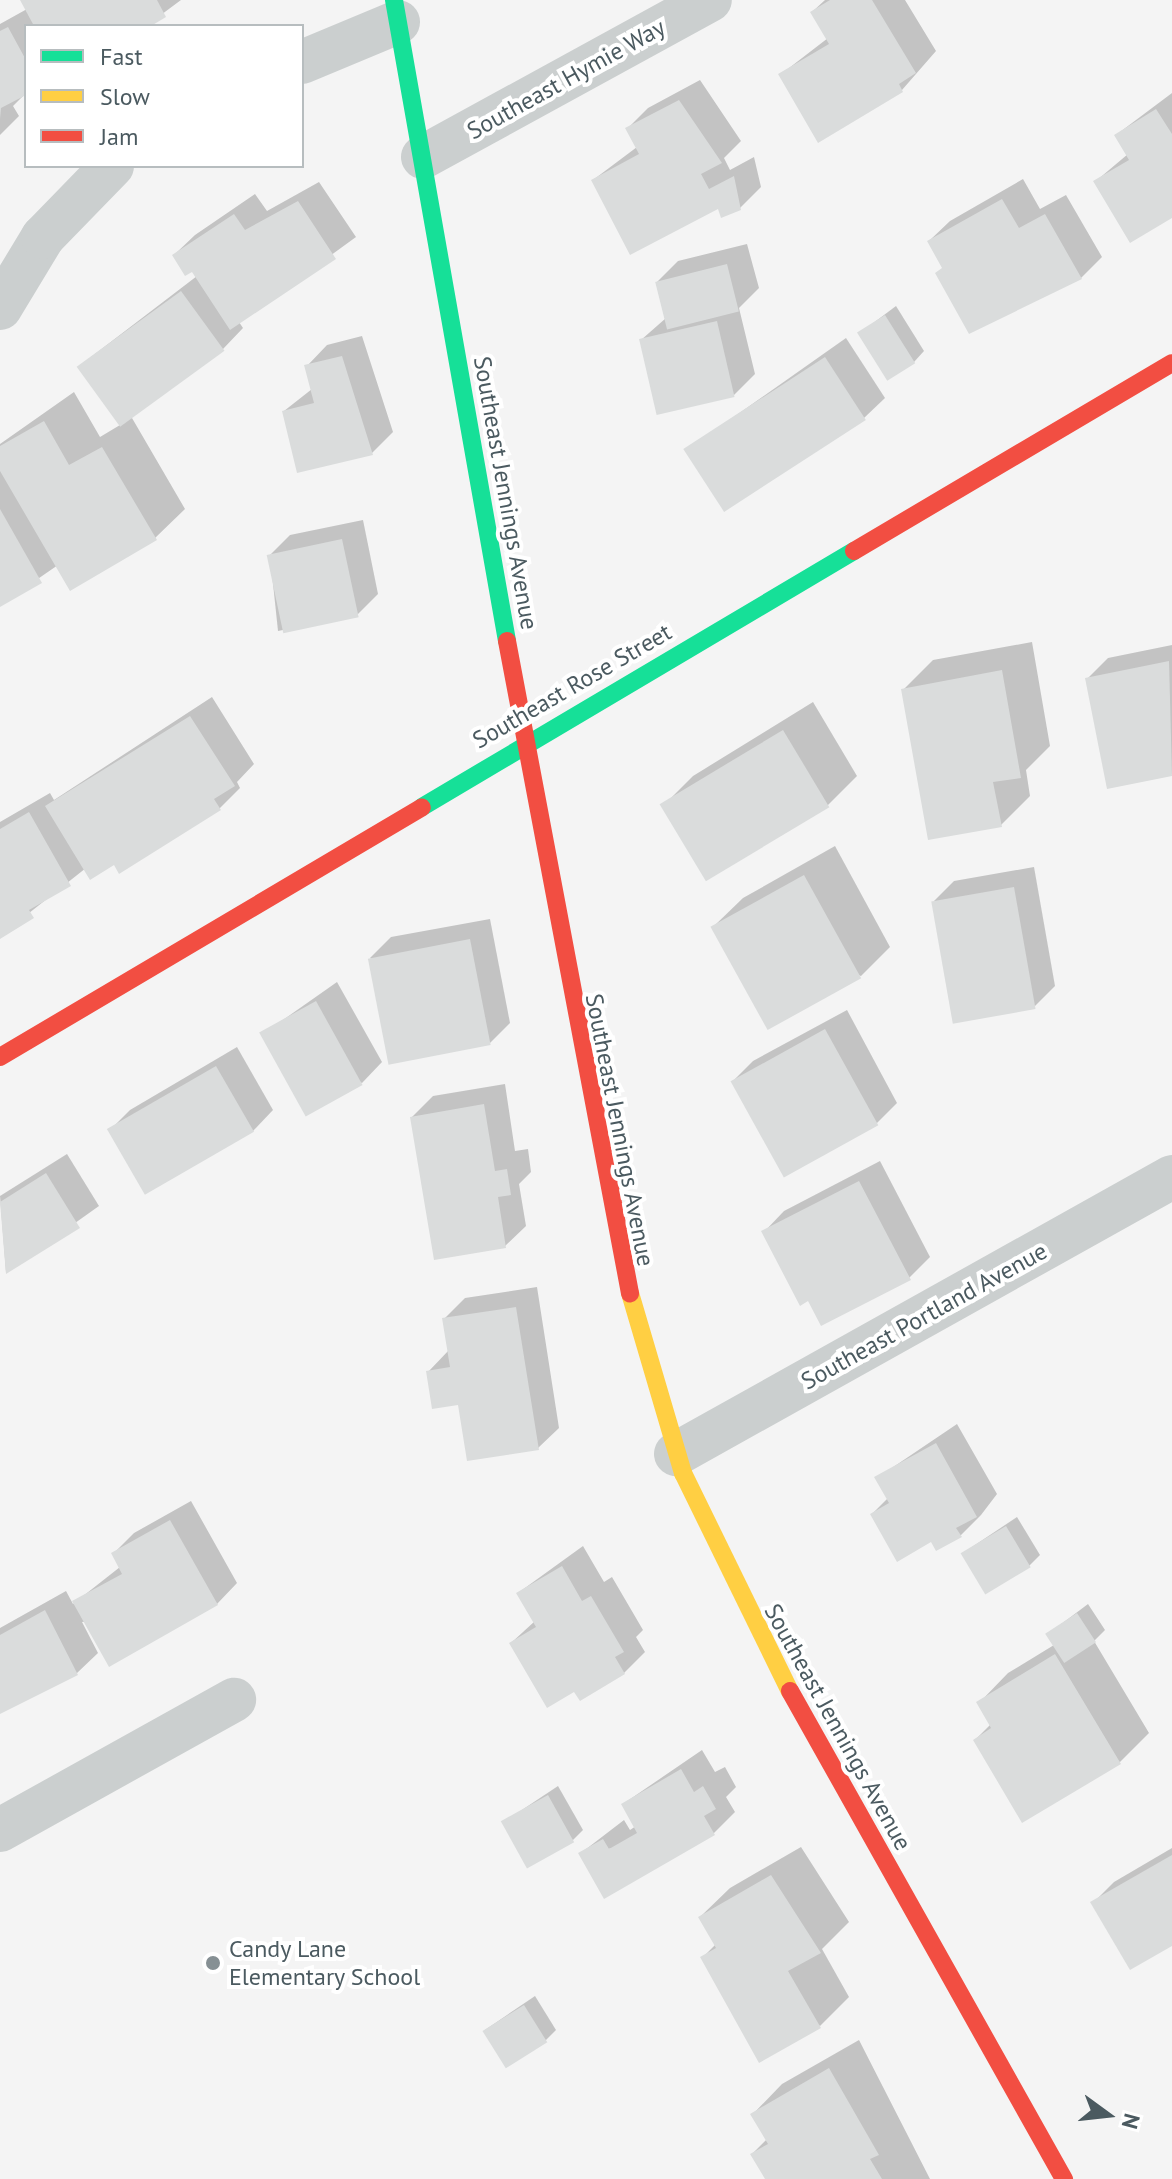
<!DOCTYPE html>
<style>
body{margin:0}
#map{position:relative;width:1172px;height:2179px;overflow:hidden;background:#f4f4f4;font-family:"PT Sans",sans-serif}
div>[style]{position:absolute}
[style*='--x']{left:calc(var(--x)*1px);top:calc(var(--y)*1px);width:calc(var(--w)*1px);rotate:calc(var(--a)*1deg)}
.shadow>*{inset:0;background:#0003}
.building>*{inset:0;background:#dadcdc;transform-origin:0 0}
.street>*{height:44px;margin:-22px;padding:0 22px;transform-origin:22px;border-radius:22px;background:#cbcfcf}
.fast>*{height:18px;margin:-9px;padding:0 9px;transform-origin:9px;border-radius:9px;background:#16e098}
.slow>*{height:18px;margin:-9px;padding:0 9px;transform-origin:9px;border-radius:9px;background:#ffcf43}
.jam>*{height:18px;margin:-9px;padding:0 9px;transform-origin:9px;border-radius:9px;background:#f24e42}
.dots>*{width:22px;height:22px;translate:-50% -50%;box-sizing:border-box;border:4px solid #fff;border-radius:50%}
span{translate:-50% -50%;white-space:nowrap;text-align:center;line-height:1.15;-webkit-text-stroke:8px #fff;paint-order:stroke}
.street-label{font-size:24px;color:#4b5a60}
.poi-label{font-size:24px;color:#4b5a60}
.left{translate:0 -50%;text-align:left}
.legend{position:absolute;left:24px;top:24px;width:280px;height:144px;box-sizing:border-box;background:#fff;border:2px solid #b7bdbf;margin:0;padding:10px 14px;list-style:none;font-size:24px;color:#4b5a60}
.legend li{display:flex;align-items:center;gap:16px;height:40px}
.legend b{width:40px;border:2px solid #b7bdbf}
.north{position:absolute;left:1068px;top:2075px;width:80px;height:80px;-webkit-text-stroke:6px #fff;paint-order:stroke;rotate:105deg;font-size:22px;font-weight:700;line-height:32px;text-align:center;color:#4b5a60}
.north::after{content:'';display:block;margin:auto;width:28px;height:36px;background:#4b5a60;clip-path:polygon(50% 0,100% 100%,50% 72%,0 100%)}
</style>
<div id="map">
<div class="shadow">
<i style="clip-path:polygon(22px 0,181px 0,146px 26px,26px 26px,26px 93px,13px 106px,19px 116px,0 135px,0 24px,27px 9px)"></i>
<i style="clip-path:polygon(825px 0,905px 0,936px 51px,902px 90px,780px 75px,828px 38px,812px 12px)"></i>
<i style="clip-path:polygon(700px 80px,741px 141px,724px 158px,730px 170px,754px 157px,761px 187px,740px 208px,593px 180px,637px 147px,627px 129px,648px 108px)"></i>
<i style="clip-path:polygon(1172px 93px,1172px 216px,1096px 181px,1128px 154px,1116px 135px)"></i>
<i style="clip-path:polygon(1023px 179px,1040px 209px,1066px 195px,1102px 257px,1081px 278px,943px 267px,929px 241px,950px 221px)"></i>
<i style="clip-path:polygon(319px 182px,356px 237px,239px 322px,243px 328px,223px 349px,123px 420px,132px 418px,185px 509px,155px 538px,58px 565px,0 605px,0 444px,74px 392px,100px 437px,120px 425px,78px 367px,197px 276px,174px 255px,195px 235px,255px 194px,267px 211px)"></i>
<i style="clip-path:polygon(747px 244px,759px 288px,739px 308px,755px 374px,734px 395px,641px 340px,666px 318px,657px 282px,678px 261px)"></i>
<i style="clip-path:polygon(896px 306px,924px 351px,914px 362px,860px 333px)"></i>
<i style="clip-path:polygon(362px 336px,393px 432px,372px 453px,284px 411px,312px 389px,307px 366px,327px 345px)"></i>
<i style="clip-path:polygon(846px 338px,885px 398px,864px 418px,687px 450px)"></i>
<i style="clip-path:polygon(363px 520px,378px 594px,357px 615px,278px 631px,270px 555px,290px 535px)"></i>
<i style="clip-path:polygon(1032px 642px,1050px 746px,1026px 770px,1030px 796px,1001px 825px,903px 690px,933px 660px)"></i>
<i style="clip-path:polygon(1172px 645px,1172px 774px,1109px 787px,1087px 679px,1108px 658px)"></i>
<i style="clip-path:polygon(212px 697px,254px 764px,237px 782px,240px 788px,220px 808px,114px 862px,86px 868px,0 936px,0 822px,50px 793px,54px 800px)"></i>
<i style="clip-path:polygon(813px 702px,857px 776px,828px 805px,663px 806px,693px 776px)"></i>
<i style="clip-path:polygon(835px 846px,890px 947px,861px 976px,713px 927px,743px 898px)"></i>
<i style="clip-path:polygon(1034px 867px,1055px 986px,1034px 1007px,934px 901px,954px 881px)"></i>
<i style="clip-path:polygon(490px 919px,510px 1023px,489px 1044px,370px 958px,391px 937px)"></i>
<i style="clip-path:polygon(337px 982px,382px 1062px,362px 1083px,263px 1034px)"></i>
<i style="clip-path:polygon(847px 1010px,897px 1103px,876px 1124px,732px 1082px,753px 1061px)"></i>
<i style="clip-path:polygon(237px 1047px,273px 1110px,253px 1131px,109px 1131px,130px 1110px)"></i>
<i style="clip-path:polygon(505px 1084px,515px 1151px,528px 1149px,531px 1172px,519px 1184px,526px 1226px,505px 1246px,412px 1117px,433px 1096px)"></i>
<i style="clip-path:polygon(67px 1154px,99px 1206px,6px 1272px,0 1196px)"></i>
<i style="clip-path:polygon(880px 1161px,930px 1257px,909px 1278px,809px 1299px,764px 1232px,784px 1211px)"></i>
<i style="clip-path:polygon(537px 1287px,559px 1428px,538px 1448px,460px 1402px,428px 1372px,449px 1350px,444px 1319px,465px 1298px)"></i>
<i style="clip-path:polygon(957px 1424px,997px 1494px,981px 1515px,961px 1535px,932px 1540px,872px 1514px,888px 1498px,877px 1478px)"></i>
<i style="clip-path:polygon(191px 1501px,237px 1583px,217px 1604px,82px 1622px,98px 1653px,77px 1673px,0 1712px,0 1628px,66px 1591px,73px 1604px,120px 1567px,113px 1554px,134px 1533px)"></i>
<i style="clip-path:polygon(1017px 1517px,1040px 1555px,1029px 1566px,963px 1553px)"></i>
<i style="clip-path:polygon(583px 1546px,604px 1582px,612px 1577px,643px 1630px,636px 1637px,645px 1652px,624px 1673px,575px 1689px,511px 1643px,535px 1621px,518px 1593px)"></i>
<i style="clip-path:polygon(1088px 1604px,1105px 1630px,1094px 1641px,1149px 1733px,1120px 1762px,975px 1740px,991px 1724px,979px 1703px,1008px 1673px,1054px 1645px,1048px 1634px)"></i>
<i style="clip-path:polygon(702px 1750px,715px 1772px,725px 1767px,736px 1787px,726px 1797px,735px 1812px,714px 1833px,581px 1853px,624px 1820px,630px 1830px,636px 1826px,623px 1804px)"></i>
<i style="clip-path:polygon(558px 1786px,583px 1830px,573px 1840px,504px 1822px)"></i>
<i style="clip-path:polygon(801px 1847px,849px 1922px,822px 1949px,849px 1997px,820px 2026px,702px 1958px,716px 1944px,700px 1917px,730px 1888px)"></i>
<i style="clip-path:polygon(1172px 1848px,1172px 1943px,1093px 1903px,1114px 1882px)"></i>
<i style="clip-path:polygon(535px 1996px,556px 2030px,546px 2040px,485px 2030px)"></i>
<i style="clip-path:polygon(859px 2040px,930px 2179px,767px 2179px,752px 2154px,767px 2139px,753px 2114px,782px 2084px)"></i>
</div>
<div class="building">
<i style="clip-path:polygon(20px 0,157px 0,166px 17px,151px 26px,34px 26px)"></i>
<i style="clip-path:polygon(830px 0,872px 0,916px 73px,899px 84px,903px 92px,818px 143px,778px 74px,829px 44px,810px 12px)"></i>
<i style="clip-path:polygon(8px 27px,26px 60px,26px 95px,1px 108px,0 119px,0 31px)"></i>
<i style="clip-path:polygon(679px 100px,722px 163px,701px 174px,709px 189px,734px 176px,741px 210px,721px 218px,718px 209px,630px 255px,591px 180px,639px 154px,625px 128px)"></i>
<i style="clip-path:polygon(1156px 109px,1172px 134px,1172px 218px,1130px 243px,1093px 181px,1129px 160px,1114px 135px)"></i>
<i style="clip-path:polygon(1002px 199px,1019px 228px,1045px 214px,1082px 279px,969px 334px,935px 273px,942px 268px,927px 241px)"></i>
<i style="clip-path:polygon(298px 201px,336px 259px,230px 330px,192px 272px,185px 276px,172px 255px,234px 214px,245px 230px)"></i>
<i style="left:727px;top:264px;width:49px;height:74px;rotate:76deg"></i>
<i style="left:181px;top:291px;width:74px;height:129px;rotate:54deg"></i>
<i style="left:885px;top:315px;width:57px;height:33px;rotate:58deg"></i>
<i style="left:717px;top:321px;width:78px;height:80px;rotate:77deg"></i>
<i style="clip-path:polygon(342px 356px,373px 455px,297px 473px,282px 411px,314px 403px,304px 365px)"></i>
<i style="left:825px;top:357px;width:75px;height:169px;rotate:57deg"></i>
<i style="clip-path:polygon(44px 421px,69px 465px,102px 447px,157px 540px,70px 591px,0 471px,0 446px)"></i>
<i style="clip-path:polygon(0 509px,42px 583px,0 607px)"></i>
<i style="left:342px;top:539px;width:80px;height:77px;rotate:78deg"></i>
<i style="clip-path:polygon(1169px 661px,1172px 776px,1107px 789px,1085px 678px)"></i>
<i style="clip-path:polygon(1002px 670px,1021px 778px,993px 782px,1002px 827px,928px 840px,901px 689px)"></i>
<i style="clip-path:polygon(190px 716px,235px 786px,214px 799px,221px 810px,119px 874px,114px 865px,90px 880px,45px 806px)"></i>
<i style="left:783px;top:730px;width:90px;height:144px;rotate:59deg"></i>
<i style="clip-path:polygon(29px 812px,71px 886px,29px 910px,34px 918px,0 939px,0 829px)"></i>
<i style="left:804px;top:875px;width:118px;height:107px;rotate:61deg"></i>
<i style="left:1014px;top:887px;width:124px;height:84px;rotate:80deg"></i>
<i style="left:470px;top:939px;width:108px;height:104px;rotate:79deg"></i>
<i style="left:316px;top:1001px;width:96px;height:65px;rotate:61deg"></i>
<i style="left:825px;top:1029px;width:110px;height:108px;rotate:61deg"></i>
<i style="left:216px;top:1066px;width:76px;height:126px;rotate:60deg"></i>
<i style="clip-path:polygon(484px 1104px,495px 1171px,507px 1169px,511px 1195px,498px 1197px,506px 1248px,434px 1260px,410px 1117px)"></i>
<i style="clip-path:polygon(46px 1173px,80px 1228px,6px 1274px,0 1202px)"></i>
<i style="clip-path:polygon(859px 1181px,911px 1280px,821px 1326px,808px 1301px,800px 1306px,761px 1231px)"></i>
<i style="clip-path:polygon(516px 1307px,539px 1450px,467px 1461px,458px 1405px,432px 1409px,426px 1371px,450px 1367px,442px 1318px)"></i>
<i style="clip-path:polygon(936px 1443px,977px 1517px,956px 1528px,962px 1537px,936px 1551px,931px 1542px,897px 1562px,870px 1514px,889px 1503px,874px 1477px)"></i>
<i style="clip-path:polygon(170px 1520px,218px 1605px,109px 1667px,72px 1601px,122px 1574px,111px 1553px)"></i>
<i style="left:1006px;top:1526px;width:48px;height:53px;rotate:59deg"></i>
<i style="clip-path:polygon(562px 1566px,582px 1601px,591px 1596px,624px 1652px,615px 1657px,625px 1674px,580px 1701px,574px 1692px,547px 1708px,509px 1643px,536px 1627px,516px 1593px)"></i>
<i style="clip-path:polygon(45px 1610px,78px 1675px,0 1714px,0 1635px)"></i>
<i style="left:1077px;top:1613px;width:35px;height:38px;rotate:57deg"></i>
<i style="clip-path:polygon(1055px 1654px,1121px 1764px,1022px 1823px,973px 1740px,991px 1728px,976px 1702px)"></i>
<i style="clip-path:polygon(681px 1769px,694px 1792px,703px 1786px,716px 1809px,704px 1816px,715px 1835px,604px 1899px,578px 1853px,603px 1839px,609px 1849px,637px 1833px,621px 1804px)"></i>
<i style="left:548px;top:1795px;width:54px;height:54px;rotate:61deg"></i>
<i style="clip-path:polygon(1172px 1855px,1172px 1946px,1130px 1970px,1090px 1902px)"></i>
<i style="clip-path:polygon(771px 1875px,821px 1953px,788px 1971px,821px 2028px,759px 2063px,700px 1957px,716px 1948px,698px 1917px)"></i>
<i style="left:524px;top:2005px;width:44px;height:49px;rotate:58deg"></i>
<i style="clip-path:polygon(829px 2068px,879px 2155px,870px 2159px,882px 2179px,765px 2179px,750px 2154px,768px 2144px,750px 2114px)"></i>
</div>
<div class="street">
<i style="--x:302;--y:62;--w:104;--a:-22.6"></i>
<i style="--x:423;--y:157;--w:327;--a:-28.7"></i>
<i style="--x:0;--y:308;--w:83;--a:-58.8"></i>
<i style="--x:43;--y:237;--w:99;--a:-45.8"></i>
<i style="--x:676;--y:1454;--w:568;--a:-29.18"></i>
<i style="--x:0;--y:1830;--w:268;--a:-29.1"></i>
</div>
<div class="fast">
<i style="--x:394;--y:0;--w:651;--a:80"></i>
<i style="--x:422;--y:807;--w:502;--a:-30.65"></i>
</div>
<div class="slow">
<i style="--x:630;--y:1293;--w:188;--a:73.6"></i>
<i style="--x:683;--y:1473;--w:243;--a:63.9"></i>
</div>
<div class="jam">
<i style="--x:854;--y:551;--w:369;--a:-30.6"></i>
<i style="--x:507;--y:641;--w:664;--a:79.32"></i>
<i style="--x:0;--y:1057;--w:490;--a:-30.6"></i>
<i style="--x:790;--y:1691;--w:560;--a:60.69"></i>
</div>
<div class="dots">
<i style="left:213px;top:1963px;background:#869094"></i>
</div>
<div class="street-label">
<span style="left:566px;top:79px;rotate:-29deg">Southeast Hymie Way</span>
<span style="left:506px;top:493px;rotate:80deg">Southeast Jennings Avenue</span>
<span style="left:572px;top:686px;rotate:-30deg">Southeast Rose Street</span>
<span style="left:620px;top:1130px;rotate:79deg">Southeast Jennings Avenue</span>
<span style="left:924px;top:1316px;rotate:-29deg">Southeast Portland Avenue</span>
<span style="left:838px;top:1727px;rotate:61deg">Southeast Jennings Avenue</span>
</div>
<div class="poi-label">
<span class="left" style="left:229px;top:1963px">Candy Lane<br>Elementary School</span>
</div>
<ul class="legend">
<li><b style="height:10px;background:#16e098"></b>Fast</li>
<li><b style="height:10px;background:#ffcf43"></b>Slow</li>
<li><b style="height:10px;background:#f24e42"></b>Jam</li>
</ul>
<div class="north">N</div>
</div>
